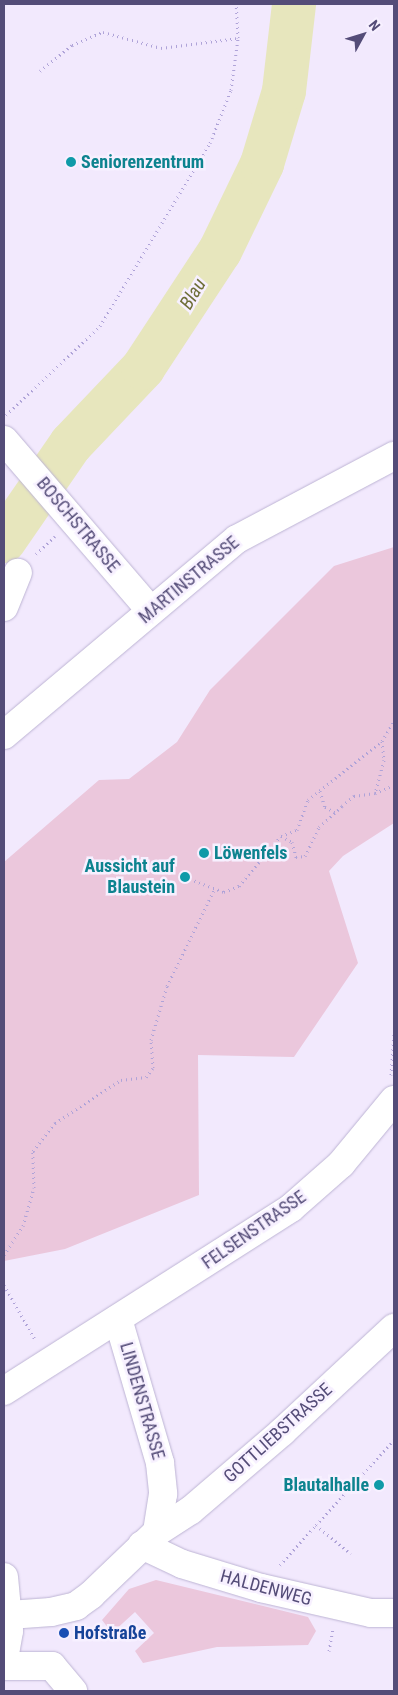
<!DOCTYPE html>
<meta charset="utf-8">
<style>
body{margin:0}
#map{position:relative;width:398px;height:1695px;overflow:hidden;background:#f2e9fd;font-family:"Roboto Condensed",sans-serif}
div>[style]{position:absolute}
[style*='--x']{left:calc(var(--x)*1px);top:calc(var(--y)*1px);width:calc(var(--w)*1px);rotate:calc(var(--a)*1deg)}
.green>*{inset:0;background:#ebc7dc}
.river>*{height:44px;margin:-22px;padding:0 22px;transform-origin:22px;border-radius:22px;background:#e7e6bd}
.path>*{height:3px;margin-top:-1.5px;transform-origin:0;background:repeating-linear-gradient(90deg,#afa3d8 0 1px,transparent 0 5px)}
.roads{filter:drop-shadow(0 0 1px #bdb4d4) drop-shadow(0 0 1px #bdb4d4)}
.minor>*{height:28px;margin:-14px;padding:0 14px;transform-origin:14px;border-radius:14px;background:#fff}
.dots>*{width:14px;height:14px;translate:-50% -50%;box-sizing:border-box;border:2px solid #f7f0ff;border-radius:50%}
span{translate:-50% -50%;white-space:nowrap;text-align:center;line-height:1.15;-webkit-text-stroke:5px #f7f0ff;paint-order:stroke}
.culture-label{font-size:18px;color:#0d838f;font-weight:700}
.left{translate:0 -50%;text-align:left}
.right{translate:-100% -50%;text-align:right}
.street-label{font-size:18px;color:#544c78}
.transit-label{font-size:18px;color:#164399;font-weight:700}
.water-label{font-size:19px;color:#6f6f39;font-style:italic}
.frame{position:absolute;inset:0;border:5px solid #544c78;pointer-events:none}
.north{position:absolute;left:338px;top:10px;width:50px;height:50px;-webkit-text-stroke:4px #f7f0ff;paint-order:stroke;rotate:51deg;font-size:14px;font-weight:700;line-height:20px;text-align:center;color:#544c78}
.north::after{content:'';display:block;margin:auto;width:18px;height:22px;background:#544c78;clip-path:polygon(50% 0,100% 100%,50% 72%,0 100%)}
</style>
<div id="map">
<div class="green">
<i style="clip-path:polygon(394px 547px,394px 823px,343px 856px,329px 871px,358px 963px,294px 1057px,198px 1055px,199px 1195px,65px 1249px,4px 1261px,4px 862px,99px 780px,129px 779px,177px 742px,210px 690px,334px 566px)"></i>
<i style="clip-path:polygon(156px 1580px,308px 1617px,316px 1631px,308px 1645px,217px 1647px,143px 1663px,135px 1651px,154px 1633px,135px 1612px,112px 1633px,102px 1620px,129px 1589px)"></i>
</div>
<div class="river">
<i style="--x:4;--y:541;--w:118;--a:-55.4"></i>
<i style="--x:71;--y:444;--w:105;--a:-46.5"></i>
<i style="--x:143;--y:368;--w:140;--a:-56.7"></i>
<i style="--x:220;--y:251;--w:97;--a:-64.2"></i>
<i style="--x:262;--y:164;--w:76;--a:-73.2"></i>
<i style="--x:284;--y:91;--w:88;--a:-83.4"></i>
</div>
<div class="path">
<i style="--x:40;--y:71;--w:41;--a:-39.1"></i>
<i style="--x:72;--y:45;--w:34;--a:-23"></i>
<i style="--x:103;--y:32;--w:60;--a:15.4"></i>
<i style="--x:161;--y:48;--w:78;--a:-7.4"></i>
<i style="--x:6;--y:415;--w:129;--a:-43.4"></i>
<i style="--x:100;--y:326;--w:214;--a:-59"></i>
<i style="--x:210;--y:143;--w:57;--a:-68.4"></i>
<i style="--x:231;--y:90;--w:52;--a:-82.3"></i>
<i style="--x:238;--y:38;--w:34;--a:-93"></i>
<i style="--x:36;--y:554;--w:26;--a:-43"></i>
<i style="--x:382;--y:741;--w:19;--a:84"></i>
<i style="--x:384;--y:760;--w:34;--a:105"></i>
<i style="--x:375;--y:793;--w:21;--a:-23"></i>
<i style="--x:320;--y:791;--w:17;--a:73"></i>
<i style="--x:325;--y:807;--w:11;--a:27"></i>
<i style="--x:281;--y:836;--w:13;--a:29"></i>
<i style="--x:292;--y:842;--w:16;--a:75"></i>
<i style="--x:296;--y:857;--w:9;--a:-6"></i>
<i style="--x:305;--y:856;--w:32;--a:-64"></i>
<i style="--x:319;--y:827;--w:31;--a:-42"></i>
<i style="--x:342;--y:806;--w:16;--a:-40"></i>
<i style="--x:354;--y:796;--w:21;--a:-8"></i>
<i style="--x:185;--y:877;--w:42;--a:21"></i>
<i style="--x:224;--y:892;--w:16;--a:-22"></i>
<i style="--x:239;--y:886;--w:65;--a:-50"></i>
<i style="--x:281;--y:836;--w:17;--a:-21"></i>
<i style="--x:297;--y:830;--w:32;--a:-70"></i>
<i style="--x:308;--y:800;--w:95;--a:-38.6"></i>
<i style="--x:382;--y:741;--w:23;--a:-59"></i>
<i style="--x:391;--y:1075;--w:42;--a:-85.9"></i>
<i style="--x:4;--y:1255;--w:35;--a:-57"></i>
<i style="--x:23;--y:1226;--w:40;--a:-74"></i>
<i style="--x:34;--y:1188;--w:37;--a:-92"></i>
<i style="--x:33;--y:1151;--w:36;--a:-52"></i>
<i style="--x:55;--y:1123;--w:79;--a:-33.1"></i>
<i style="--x:121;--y:1080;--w:25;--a:-7"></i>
<i style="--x:146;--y:1077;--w:11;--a:-52"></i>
<i style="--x:153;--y:1068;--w:28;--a:-94"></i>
<i style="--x:151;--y:1040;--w:56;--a:-73.5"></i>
<i style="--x:167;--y:986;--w:107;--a:-63.9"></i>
<i style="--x:4;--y:1285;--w:64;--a:60.3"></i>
<i style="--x:316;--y:1525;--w:115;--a:-47.5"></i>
<i style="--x:280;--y:1565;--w:54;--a:-48"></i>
<i style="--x:316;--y:1525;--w:45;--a:39.6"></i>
<i style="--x:329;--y:1651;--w:22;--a:-80"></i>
</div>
<div class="roads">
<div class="minor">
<i style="--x:4;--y:440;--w:225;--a:49.3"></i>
<i style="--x:4;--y:607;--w:37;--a:-68"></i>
<i style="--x:4;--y:735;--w:304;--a:-40.1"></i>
<i style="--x:237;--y:539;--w:178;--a:-27.9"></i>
<i style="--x:118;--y:1319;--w:150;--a:73.7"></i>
<i style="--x:160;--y:1463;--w:31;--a:84"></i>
<i style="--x:163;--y:1494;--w:38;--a:99"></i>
<i style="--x:4;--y:1391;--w:340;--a:-32.5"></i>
<i style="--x:291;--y:1208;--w:67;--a:-41.3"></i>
<i style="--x:341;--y:1164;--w:83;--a:-50.4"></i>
<i style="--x:142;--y:1545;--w:44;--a:25.4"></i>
<i style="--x:182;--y:1564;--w:83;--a:16.9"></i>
<i style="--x:261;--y:1588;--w:113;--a:12.8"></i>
<i style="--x:371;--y:1613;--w:23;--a:0"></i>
<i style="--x:4;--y:1577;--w:54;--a:84.7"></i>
<i style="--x:9;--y:1631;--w:27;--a:100"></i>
<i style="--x:9;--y:1615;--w:42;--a:-4.1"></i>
<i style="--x:51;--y:1612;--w:26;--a:-13"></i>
<i style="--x:76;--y:1606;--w:19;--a:-36"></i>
<i style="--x:91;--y:1595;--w:91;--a:-43.7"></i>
<i style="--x:157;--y:1532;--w:40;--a:-32.9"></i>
<i style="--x:191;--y:1510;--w:120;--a:-40.6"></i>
<i style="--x:282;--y:1432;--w:153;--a:-42.9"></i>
<i style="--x:4;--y:1666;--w:48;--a:0"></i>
<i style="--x:52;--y:1666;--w:33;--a:50"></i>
</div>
</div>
<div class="dots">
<i style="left:71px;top:162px;background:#0f9aa8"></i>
<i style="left:204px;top:853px;background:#0f9aa8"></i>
<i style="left:185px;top:877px;background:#0f9aa8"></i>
<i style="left:379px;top:1485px;background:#0f9aa8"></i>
<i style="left:64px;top:1633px;background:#1a4fb4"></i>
</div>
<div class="culture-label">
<span class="left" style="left:81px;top:162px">Seniorenzentrum</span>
<span class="left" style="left:214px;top:853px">Löwenfels</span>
<span class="right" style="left:175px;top:877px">Aussicht auf<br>Blaustein</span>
<span class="right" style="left:369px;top:1485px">Blautalhalle</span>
</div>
<div class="street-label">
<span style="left:78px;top:525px;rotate:50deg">BOSCHSTRASSE</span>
<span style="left:189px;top:580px;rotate:-40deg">MARTINSTRASSE</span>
<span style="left:254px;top:1230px;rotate:-35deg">FELSENSTRASSE</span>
<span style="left:142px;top:1401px;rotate:74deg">LINDENSTRASSE</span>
<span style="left:278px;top:1433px;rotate:-42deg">GOTTLIEBSTRASSE</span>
<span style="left:266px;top:1588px;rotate:15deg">HALDENWEG</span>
</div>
<div class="transit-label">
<span class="left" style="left:74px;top:1633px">Hofstraße</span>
</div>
<div class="water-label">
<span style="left:193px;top:294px;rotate:-59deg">Blau</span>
</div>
<div class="frame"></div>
<div class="north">N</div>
</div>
